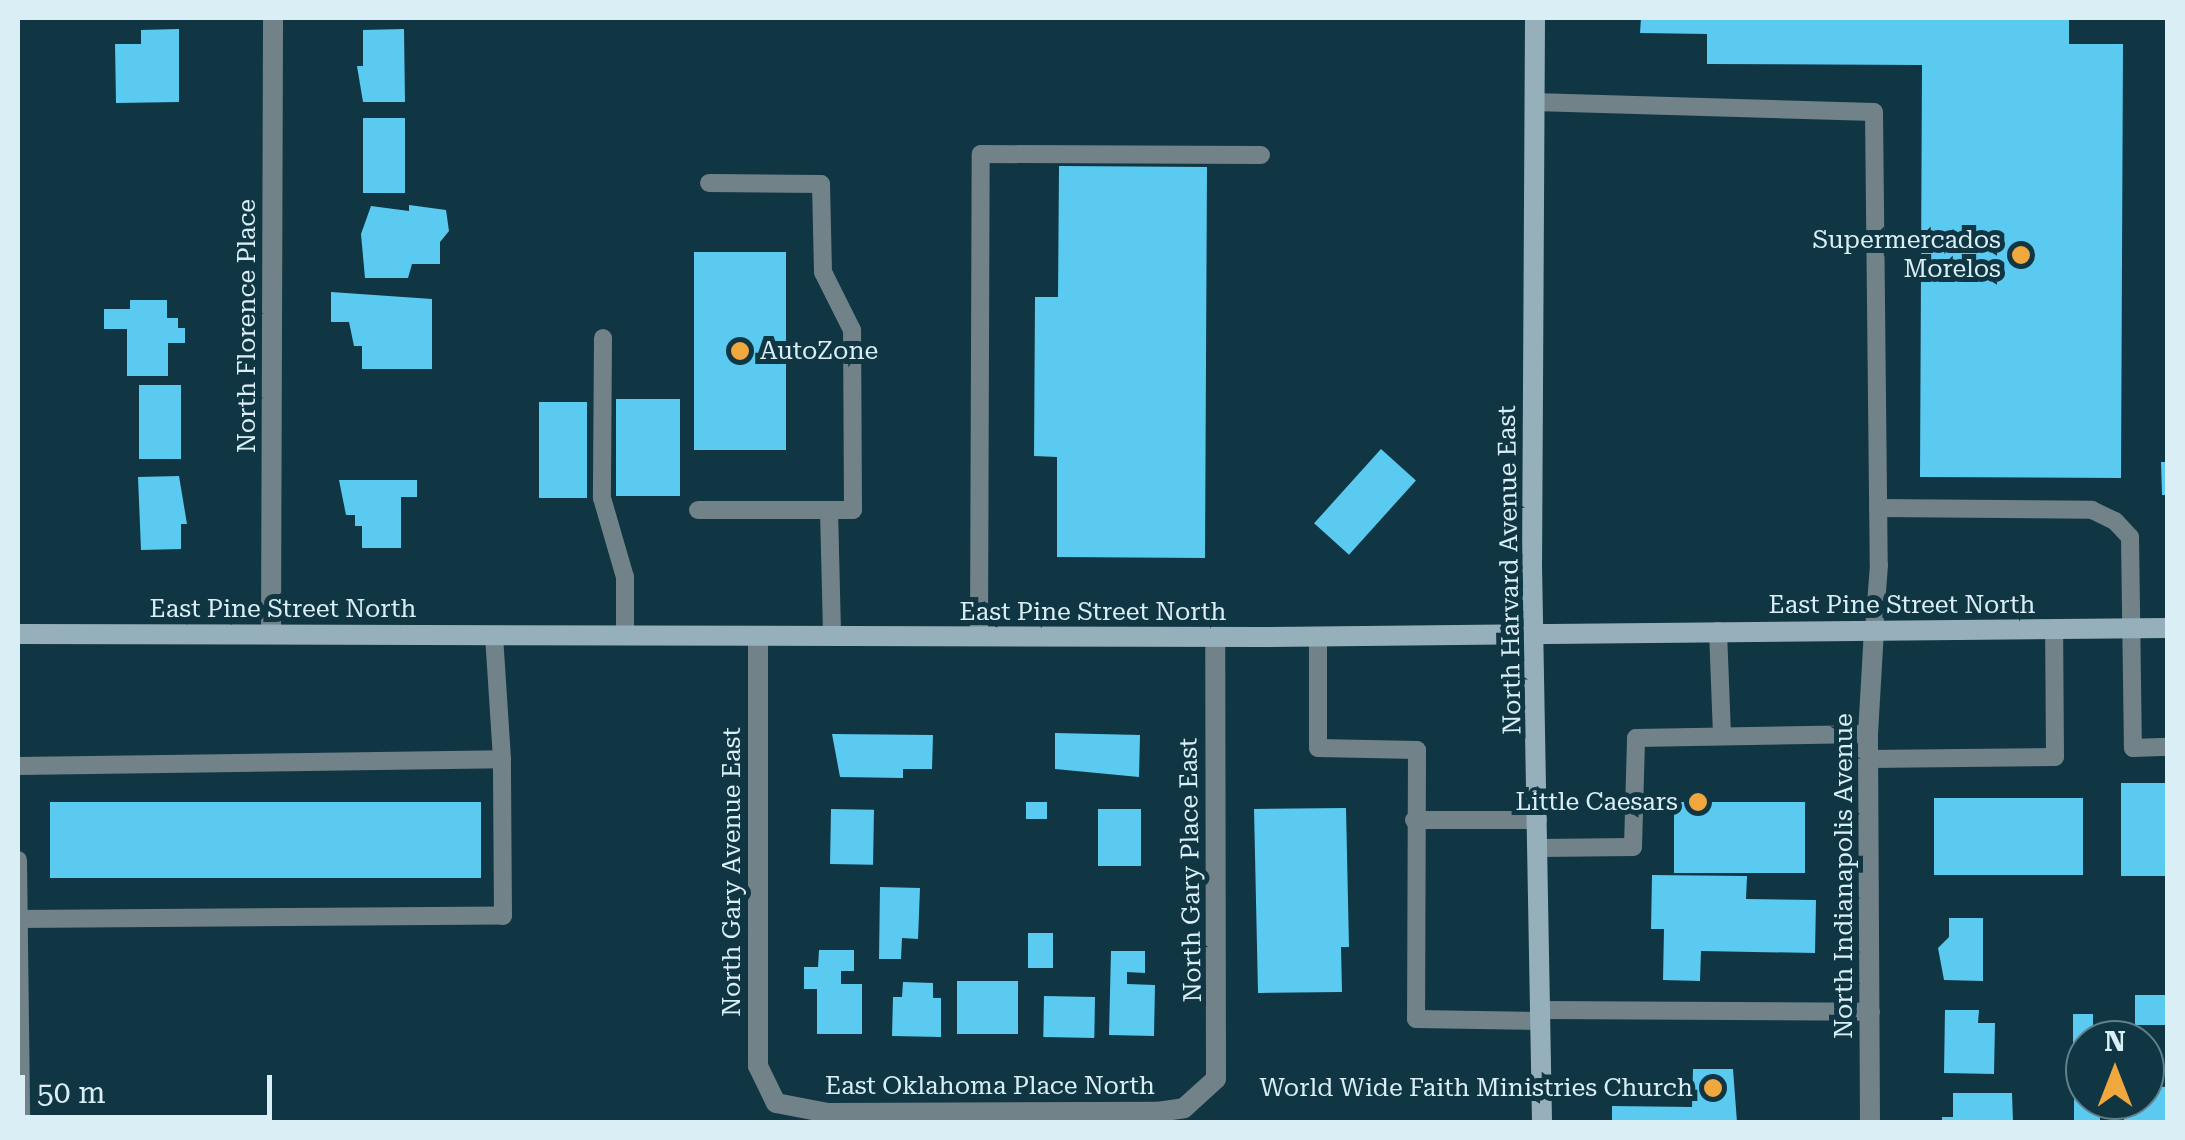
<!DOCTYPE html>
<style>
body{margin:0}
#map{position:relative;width:2185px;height:1140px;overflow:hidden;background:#103643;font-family:"Roboto Serif",serif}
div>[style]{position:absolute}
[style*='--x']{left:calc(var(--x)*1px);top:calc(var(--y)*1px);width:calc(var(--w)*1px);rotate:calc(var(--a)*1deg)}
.building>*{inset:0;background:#5bcaf1;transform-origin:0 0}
.service>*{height:18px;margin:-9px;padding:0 9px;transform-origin:9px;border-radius:9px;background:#728289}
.minor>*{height:20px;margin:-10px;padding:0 10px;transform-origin:10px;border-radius:10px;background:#728289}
.secondary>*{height:20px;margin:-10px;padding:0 10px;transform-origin:10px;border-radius:10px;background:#96b0bb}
.dots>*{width:28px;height:28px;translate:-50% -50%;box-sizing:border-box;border:5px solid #103643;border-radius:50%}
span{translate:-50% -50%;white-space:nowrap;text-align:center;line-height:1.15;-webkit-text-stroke:10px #103643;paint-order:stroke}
.poi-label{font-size:25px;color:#daeef6}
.right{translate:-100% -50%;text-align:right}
.left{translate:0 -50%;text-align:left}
.street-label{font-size:25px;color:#daeef6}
.frame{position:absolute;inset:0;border:20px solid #daeef6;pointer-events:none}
.north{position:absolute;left:2065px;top:1020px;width:100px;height:100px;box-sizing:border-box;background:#103643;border:2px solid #61808b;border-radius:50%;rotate:0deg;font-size:28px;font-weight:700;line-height:40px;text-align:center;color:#daeef6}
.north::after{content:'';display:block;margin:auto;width:35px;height:45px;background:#efa73e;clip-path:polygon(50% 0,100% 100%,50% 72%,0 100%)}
.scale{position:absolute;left:20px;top:1075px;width:252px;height:45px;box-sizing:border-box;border:5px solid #daeef6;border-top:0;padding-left:12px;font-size:30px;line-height:35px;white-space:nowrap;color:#daeef6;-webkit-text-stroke:8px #103643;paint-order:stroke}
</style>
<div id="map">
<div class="building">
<i style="clip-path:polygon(1641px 18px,2069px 18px,2069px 44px,2123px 44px,2121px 478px,1920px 477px,1922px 65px,1707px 64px,1707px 34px,1640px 33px)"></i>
<i style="clip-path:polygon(179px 29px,179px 102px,116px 103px,115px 44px,141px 44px,141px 30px)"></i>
<i style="clip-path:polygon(404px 29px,405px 102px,363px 102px,357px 66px,363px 66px,363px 30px)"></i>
<i style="left:363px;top:118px;width:42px;height:75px"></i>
<i style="clip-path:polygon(1059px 166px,1207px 167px,1205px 558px,1057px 557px,1057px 457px,1034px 456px,1035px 297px,1058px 297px)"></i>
<i style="clip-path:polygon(409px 205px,446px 210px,449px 231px,440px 242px,440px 264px,412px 264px,408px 278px,365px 278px,361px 234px,371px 206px,409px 211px)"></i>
<i style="left:694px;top:252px;width:92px;height:198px"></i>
<i style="clip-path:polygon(331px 292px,432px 299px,432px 369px,362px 369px,362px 346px,354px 346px,349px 322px,331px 322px)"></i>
<i style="clip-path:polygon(130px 300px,167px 300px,167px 318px,178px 318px,178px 328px,185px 328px,185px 343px,168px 343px,168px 376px,127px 376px,127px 329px,104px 329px,104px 309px,130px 309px)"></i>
<i style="left:139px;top:385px;width:42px;height:74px"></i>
<i style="left:616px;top:399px;width:64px;height:97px"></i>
<i style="left:539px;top:402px;width:48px;height:96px"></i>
<i style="left:1381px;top:449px;width:47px;height:100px;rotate:42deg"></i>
<i style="clip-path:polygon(2161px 462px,2168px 462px,2168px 495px,2162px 495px)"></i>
<i style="clip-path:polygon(179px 476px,187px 524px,181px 524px,181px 549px,141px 550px,138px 477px)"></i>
<i style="clip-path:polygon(339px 480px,417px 480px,417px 497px,401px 497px,401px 548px,362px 548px,362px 526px,355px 526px,355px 515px,346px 515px)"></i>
<i style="clip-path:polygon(1055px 733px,1140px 735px,1139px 777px,1055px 769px)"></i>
<i style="clip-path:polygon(832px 734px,933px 735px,932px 769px,903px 769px,903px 778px,840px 777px)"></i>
<i style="left:2121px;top:783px;width:47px;height:93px"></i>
<i style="left:1934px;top:798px;width:149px;height:77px"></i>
<i style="left:50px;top:802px;width:431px;height:76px"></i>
<i style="left:1026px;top:802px;width:21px;height:17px"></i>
<i style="left:1674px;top:802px;width:131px;height:71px"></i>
<i style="clip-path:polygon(1346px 808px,1349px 947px,1341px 947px,1342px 992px,1258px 993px,1254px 809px)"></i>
<i style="left:831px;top:809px;width:43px;height:55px;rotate:1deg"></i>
<i style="left:1098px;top:809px;width:43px;height:57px"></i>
<i style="clip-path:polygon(1652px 875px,1747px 876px,1746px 899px,1816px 900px,1815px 953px,1701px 951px,1700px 981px,1663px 980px,1664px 929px,1651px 929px)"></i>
<i style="clip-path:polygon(880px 887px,920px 888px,918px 939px,902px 938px,901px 959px,879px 959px)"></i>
<i style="clip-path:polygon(1949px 918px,1983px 918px,1983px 981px,1944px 980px,1938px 948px,1949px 937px)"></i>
<i style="left:1028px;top:933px;width:25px;height:35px"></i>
<i style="clip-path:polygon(819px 950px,854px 950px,854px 971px,841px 971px,841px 984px,862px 984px,862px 1034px,817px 1034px,817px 989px,804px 989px,804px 967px,818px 967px)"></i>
<i style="clip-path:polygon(1111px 951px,1145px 951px,1145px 973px,1127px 972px,1127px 984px,1155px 985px,1154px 1036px,1109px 1035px)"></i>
<i style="left:1018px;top:981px;width:53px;height:61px;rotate:90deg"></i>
<i style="clip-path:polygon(903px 982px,933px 983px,933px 998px,941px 998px,941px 1037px,892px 1036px,893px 997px,902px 997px)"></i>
<i style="left:2135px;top:995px;width:33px;height:30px"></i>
<i style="left:1044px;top:996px;width:51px;height:41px;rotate:1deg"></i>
<i style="clip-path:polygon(1945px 1010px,1979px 1010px,1978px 1023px,1995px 1023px,1994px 1074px,1944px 1073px)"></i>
<i style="clip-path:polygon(2073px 1014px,2093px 1014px,2093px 1040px,2085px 1040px,2085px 1048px,2073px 1048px)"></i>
<i style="clip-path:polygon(1693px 1069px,1733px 1069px,1737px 1122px,1612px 1122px,1612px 1106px,1692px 1107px)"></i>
<i style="clip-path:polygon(2074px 1085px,2085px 1085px,2085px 1100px,2100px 1100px,2100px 1122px,2074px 1122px)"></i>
<i style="clip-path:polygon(2145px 1086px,2167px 1087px,2166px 1121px,2124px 1120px,2124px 1100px,2145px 1100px)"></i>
<i style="clip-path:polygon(1953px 1093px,2012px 1093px,2013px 1122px,1942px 1122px,1942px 1117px,1953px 1117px)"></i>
</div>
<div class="service">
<i style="--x:1534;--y:102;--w:340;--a:1.7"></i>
<i style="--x:1874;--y:112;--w:453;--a:89.4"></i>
<i style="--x:1879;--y:565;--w:65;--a:94.4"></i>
<i style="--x:603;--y:338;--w:160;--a:90.4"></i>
<i style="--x:602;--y:498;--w:82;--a:73.8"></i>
<i style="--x:625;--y:577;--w:59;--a:90"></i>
<i style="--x:1878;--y:508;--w:214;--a:0.5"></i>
<i style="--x:2092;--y:510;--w:25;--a:26"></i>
<i style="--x:2115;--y:521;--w:22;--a:47"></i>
<i style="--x:2130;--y:537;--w:211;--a:89.2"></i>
<i style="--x:2133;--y:748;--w:35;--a:-2"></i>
<i style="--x:698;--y:510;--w:155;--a:0"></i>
<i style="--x:853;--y:510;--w:180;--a:-90.3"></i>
<i style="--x:852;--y:330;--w:65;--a:-116.6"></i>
<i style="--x:823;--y:272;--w:88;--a:-91.3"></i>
<i style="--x:821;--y:184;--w:112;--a:-179.5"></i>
<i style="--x:829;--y:510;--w:126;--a:88.6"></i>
<i style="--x:1718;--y:631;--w:105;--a:87.8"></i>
<i style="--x:979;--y:637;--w:483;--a:-89.8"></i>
<i style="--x:981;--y:154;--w:280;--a:0.2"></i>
<i style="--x:1318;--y:637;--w:111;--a:90"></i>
<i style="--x:1318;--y:748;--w:99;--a:1.2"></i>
<i style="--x:1417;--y:750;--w:269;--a:90.2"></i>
<i style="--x:1416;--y:1019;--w:125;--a:0.9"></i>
<i style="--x:1868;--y:759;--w:187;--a:-0.6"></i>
<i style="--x:2055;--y:757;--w:128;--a:-90.4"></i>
<i style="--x:18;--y:766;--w:484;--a:-0.8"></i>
<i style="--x:502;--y:759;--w:124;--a:-93.7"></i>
<i style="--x:1414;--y:820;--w:124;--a:0"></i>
<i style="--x:1539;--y:848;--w:94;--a:-0.6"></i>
<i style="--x:1633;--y:847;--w:109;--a:-88.4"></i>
<i style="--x:1636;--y:738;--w:232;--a:-1"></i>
<i style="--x:18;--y:860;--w:262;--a:89.3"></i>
<i style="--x:18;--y:919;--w:485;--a:-0.4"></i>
<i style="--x:503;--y:916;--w:157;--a:-90.4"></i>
<i style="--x:1540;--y:1010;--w:331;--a:0.3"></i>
</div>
<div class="minor">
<i style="--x:271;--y:634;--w:616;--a:-89.81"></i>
<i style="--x:758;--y:636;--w:430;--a:90"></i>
<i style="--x:758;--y:1066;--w:41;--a:64.1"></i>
<i style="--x:776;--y:1103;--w:53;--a:10.9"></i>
<i style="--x:828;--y:1113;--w:329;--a:-0.2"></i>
<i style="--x:1157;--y:1112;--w:27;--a:-8"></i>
<i style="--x:1184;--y:1108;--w:43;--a:-42.2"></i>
<i style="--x:1216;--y:1079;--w:442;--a:-90.1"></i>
<i style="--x:1870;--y:1122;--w:388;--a:-90.3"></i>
<i style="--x:1868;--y:734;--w:104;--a:-86.7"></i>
</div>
<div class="secondary">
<i style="--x:1535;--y:18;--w:547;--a:90.31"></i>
<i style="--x:1532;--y:565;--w:557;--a:88.97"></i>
<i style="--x:18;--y:634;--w:1242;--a:0.14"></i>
<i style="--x:1260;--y:637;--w:908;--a:-0.57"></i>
</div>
<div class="dots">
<i style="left:2021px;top:255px;background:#efa73e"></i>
<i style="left:740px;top:351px;background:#efa73e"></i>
<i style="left:1698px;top:802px;background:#efa73e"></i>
<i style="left:1713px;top:1088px;background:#efa73e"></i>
</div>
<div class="poi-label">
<span class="right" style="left:2001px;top:255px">Supermercados<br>Morelos</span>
<span class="left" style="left:760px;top:351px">AutoZone</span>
<span class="right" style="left:1678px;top:802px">Little Caesars</span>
<span class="right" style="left:1693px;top:1088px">World Wide Faith Ministries Church</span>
</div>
<div class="street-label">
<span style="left:247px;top:326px;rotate:-90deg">North Florence Place</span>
<span style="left:1510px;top:570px;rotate:-91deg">North Harvard Avenue East</span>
<span style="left:1902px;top:605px">East Pine Street North</span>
<span style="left:283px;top:609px">East Pine Street North</span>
<span style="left:1093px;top:612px">East Pine Street North</span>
<span style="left:1191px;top:870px;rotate:-91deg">North Gary Place East</span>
<span style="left:732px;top:872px;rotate:-90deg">North Gary Avenue East</span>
<span style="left:1844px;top:876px;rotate:-90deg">North Indianapolis Avenue</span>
<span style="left:990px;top:1086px">East Oklahoma Place North</span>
</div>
<div class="frame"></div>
<div class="north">N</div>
<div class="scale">50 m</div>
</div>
